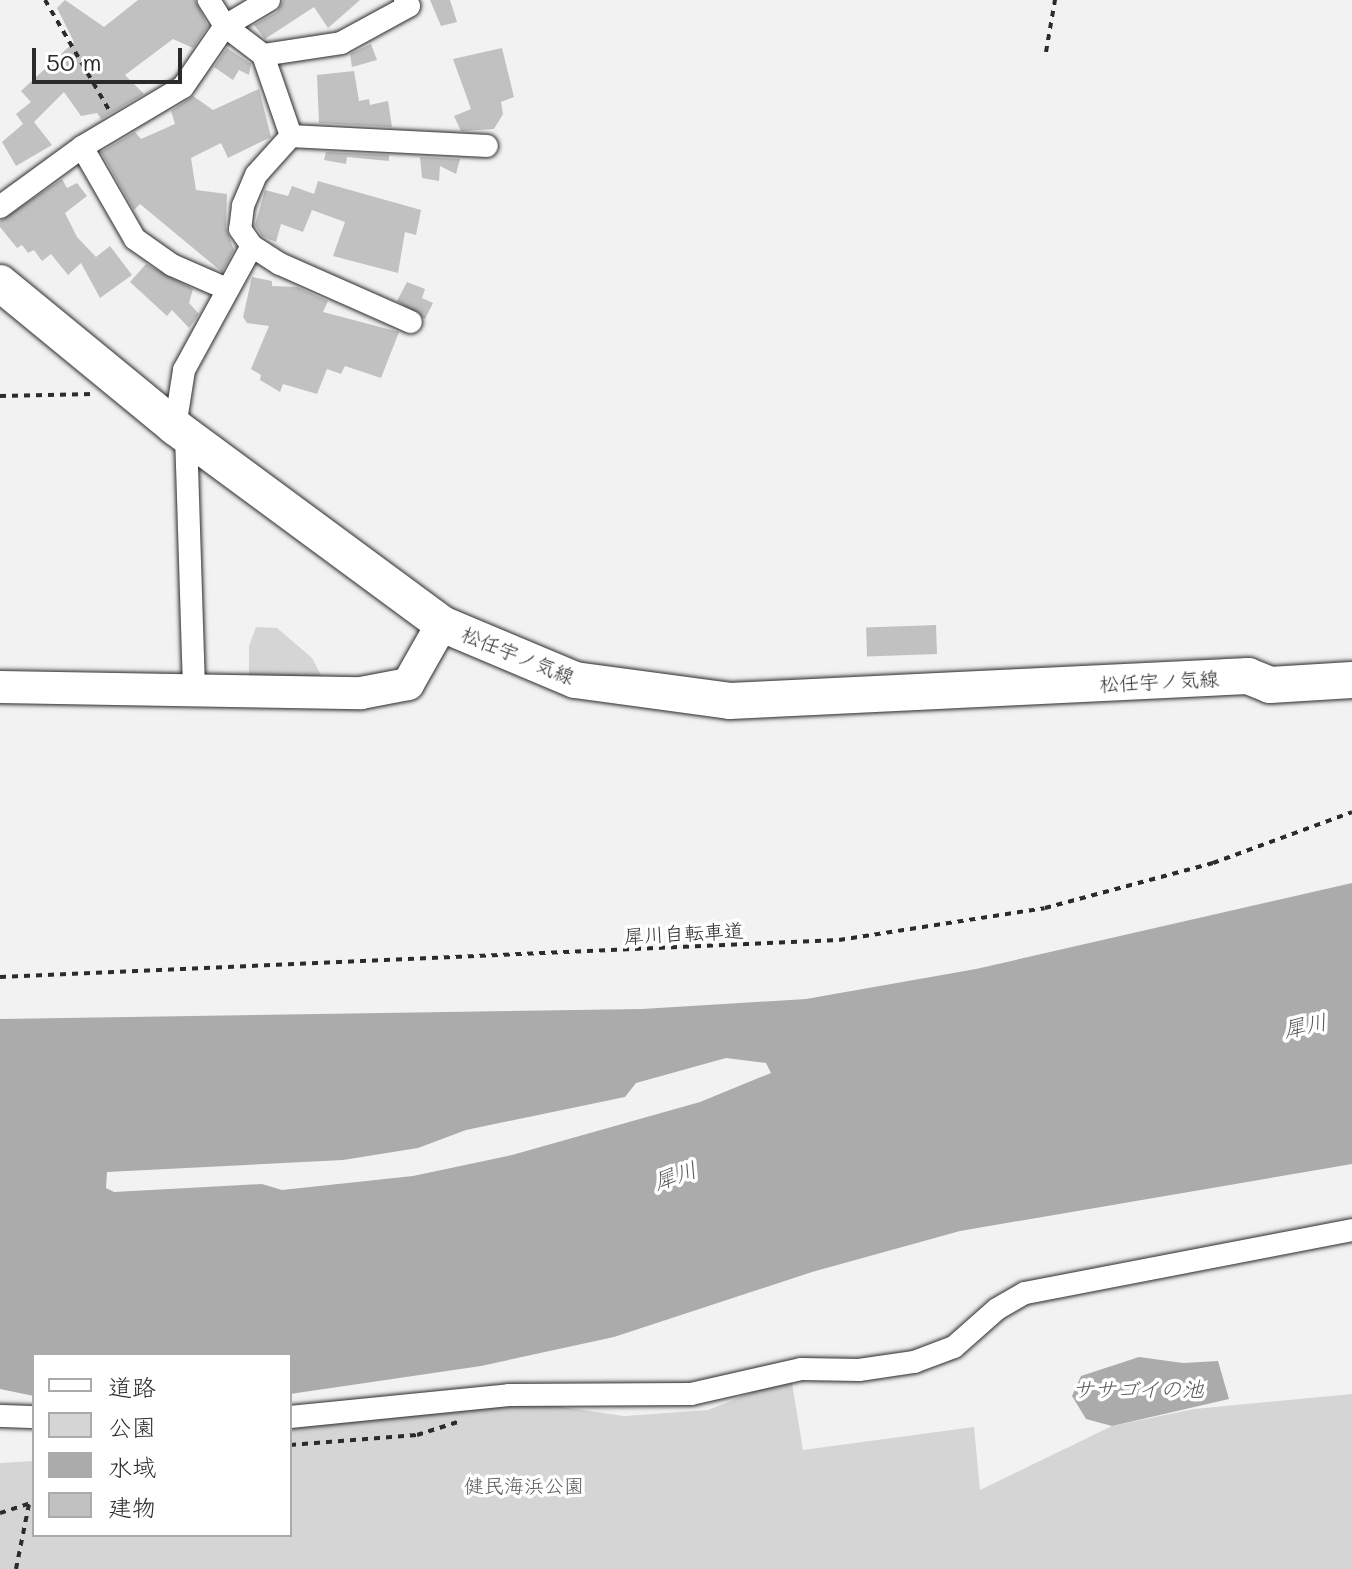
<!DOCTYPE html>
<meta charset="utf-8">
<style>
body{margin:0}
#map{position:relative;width:1352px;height:1569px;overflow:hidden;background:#f2f2f2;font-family:Mali,"Klee One",sans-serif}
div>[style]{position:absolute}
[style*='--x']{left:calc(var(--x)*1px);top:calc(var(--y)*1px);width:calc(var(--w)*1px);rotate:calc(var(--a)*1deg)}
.green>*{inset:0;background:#d5d5d5}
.water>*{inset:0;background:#ababab}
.building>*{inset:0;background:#c1c1c1;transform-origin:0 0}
.path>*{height:4px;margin-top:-2px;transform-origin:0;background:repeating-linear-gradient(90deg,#2b2b2b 0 6px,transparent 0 12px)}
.roads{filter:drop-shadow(0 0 2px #2b2b2b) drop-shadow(0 0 2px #2b2b2b)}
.street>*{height:22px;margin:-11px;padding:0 11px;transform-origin:11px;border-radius:11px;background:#fff}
.secondary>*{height:32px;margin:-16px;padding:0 16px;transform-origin:16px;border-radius:16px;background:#fff}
.primary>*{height:36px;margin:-18px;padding:0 18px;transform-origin:18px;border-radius:18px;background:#fff}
span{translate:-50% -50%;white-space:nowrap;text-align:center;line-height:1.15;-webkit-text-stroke:7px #fff;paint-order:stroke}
.street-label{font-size:20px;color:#2b2b2b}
.park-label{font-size:20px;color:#565656}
.water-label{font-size:22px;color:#585858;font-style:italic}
.legend{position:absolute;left:32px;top:1353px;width:260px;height:184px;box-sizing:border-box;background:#fff;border:2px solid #aaa;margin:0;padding:10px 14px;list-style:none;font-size:24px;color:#2b2b2b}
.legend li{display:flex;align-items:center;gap:16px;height:40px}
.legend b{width:40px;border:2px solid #aaa}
.scale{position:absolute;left:32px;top:48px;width:150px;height:36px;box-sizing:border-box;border:4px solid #2b2b2b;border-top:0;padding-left:10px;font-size:24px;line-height:28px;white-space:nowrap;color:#2b2b2b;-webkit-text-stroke:6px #fff;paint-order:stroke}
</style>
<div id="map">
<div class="green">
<i style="clip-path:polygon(256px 627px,277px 628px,312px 658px,323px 679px,249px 679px,249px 646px)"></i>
<i style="clip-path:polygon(791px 1377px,803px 1450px,974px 1427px,980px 1490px,1112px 1426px,1194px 1409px,1352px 1394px,1352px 1569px,0 1569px,0 1463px,34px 1461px,34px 1535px,290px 1535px,290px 1425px,521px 1401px,624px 1416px,708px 1410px)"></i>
</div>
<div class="water">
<i style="clip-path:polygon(evenodd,1352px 883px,1352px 1164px,960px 1231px,812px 1272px,614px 1337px,481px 1366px,290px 1394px,290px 1355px,34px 1355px,34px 1396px,0 1389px,0 1019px,642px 1009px,806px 999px,976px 969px,1352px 883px,726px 1058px,766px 1063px,771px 1073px,700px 1102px,512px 1155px,413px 1176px,282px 1190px,262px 1184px,114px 1192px,106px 1188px,107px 1172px,343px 1160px,418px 1148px,466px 1130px,625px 1097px,636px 1083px,726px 1058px)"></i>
<i style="clip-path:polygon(1139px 1357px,1183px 1363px,1218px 1361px,1229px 1399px,1112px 1426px,1086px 1419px,1072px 1396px,1081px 1376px)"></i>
</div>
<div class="building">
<i style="clip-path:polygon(65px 0,104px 27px,138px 0,195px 0,208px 26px,193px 48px,173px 39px,125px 75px,144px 94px,101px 119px,97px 113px,81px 116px,64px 92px,34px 122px,52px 145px,16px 166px,2px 142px,23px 124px,16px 114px,31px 102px,21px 91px,74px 42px,57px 8px)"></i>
<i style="clip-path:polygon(283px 0,360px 0,328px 28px,314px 7px,265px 39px,254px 25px,277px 12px)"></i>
<i style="clip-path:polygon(430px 0,450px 0,457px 22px,441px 26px)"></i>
<i style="clip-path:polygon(371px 44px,377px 60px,352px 67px,350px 54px)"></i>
<i style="clip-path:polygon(227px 48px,251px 64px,249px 75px,239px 70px,233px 80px,214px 67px)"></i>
<i style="clip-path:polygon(502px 48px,514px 97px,501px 102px,503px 114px,494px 129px,461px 131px,454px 116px,471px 109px,453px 59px)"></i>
<i style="clip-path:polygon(354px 71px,359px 101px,369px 99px,370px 105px,388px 101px,392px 127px,319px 123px,317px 75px)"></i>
<i style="clip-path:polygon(259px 89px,271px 137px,228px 158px,221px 143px,191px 158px,196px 190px,227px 194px,226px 228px,234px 250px,222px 272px,140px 204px,134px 210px,101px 152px,135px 132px,141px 139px,175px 124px,171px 111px,193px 96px,213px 110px)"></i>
<i style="clip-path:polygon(326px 152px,389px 155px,389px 161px,347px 157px,346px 164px,324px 160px)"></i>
<i style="clip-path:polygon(420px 157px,460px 159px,456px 174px,440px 166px,439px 181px,422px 178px)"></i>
<i style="clip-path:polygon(62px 179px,67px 188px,77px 183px,87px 196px,65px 213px,77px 237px,96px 257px,110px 246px,132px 275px,100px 298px,81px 263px,68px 275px,51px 254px,42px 261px,34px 250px,28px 253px,22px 245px,17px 248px,0 227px,0 221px)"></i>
<i style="clip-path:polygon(318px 181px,421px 210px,416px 235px,405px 232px,398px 273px,333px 256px,345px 222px,312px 210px,303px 232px,281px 224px,276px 242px,262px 236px,255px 225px,265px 190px,288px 196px,292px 186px,314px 194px)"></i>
<i style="clip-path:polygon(146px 264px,193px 289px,189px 303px,199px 314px,189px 328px,172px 310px,167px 316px,130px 282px)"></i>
<i style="clip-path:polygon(252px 277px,272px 281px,272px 286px,297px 287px,328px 301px,323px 312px,399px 332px,381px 378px,345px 366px,341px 374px,327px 369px,317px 394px,283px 384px,280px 392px,260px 380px,261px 375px,251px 369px,269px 326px,247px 323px,243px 317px)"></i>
<i style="clip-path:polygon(407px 282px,425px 289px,422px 298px,433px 303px,425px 319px,397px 301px)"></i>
<i style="left:936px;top:625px;width:29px;height:70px;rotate:88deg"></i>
</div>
<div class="path">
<i style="--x:45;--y:0;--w:127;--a:59.8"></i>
<i style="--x:1046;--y:52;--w:53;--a:-80.2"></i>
<i style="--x:0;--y:396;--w:94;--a:-1.2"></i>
<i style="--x:0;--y:977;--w:840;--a:-2.53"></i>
<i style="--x:839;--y:940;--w:208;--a:-8.8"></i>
<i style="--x:1045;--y:908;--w:174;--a:-15"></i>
<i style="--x:1213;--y:863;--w:148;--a:-20.1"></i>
<i style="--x:290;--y:1445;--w:127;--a:-4.5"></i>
<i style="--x:417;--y:1435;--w:46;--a:-17.7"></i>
<i style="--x:0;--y:1513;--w:36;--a:-18"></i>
<i style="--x:16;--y:1569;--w:66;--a:-78.7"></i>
</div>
<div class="roads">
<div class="street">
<i style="--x:269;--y:0;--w:51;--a:149.4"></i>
<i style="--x:225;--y:26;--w:48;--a:37.3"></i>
<i style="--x:263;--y:55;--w:86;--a:70.9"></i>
<i style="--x:291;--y:136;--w:52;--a:131.9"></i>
<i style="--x:256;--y:175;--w:34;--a:113"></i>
<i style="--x:243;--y:206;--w:23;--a:97"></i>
<i style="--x:240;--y:229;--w:21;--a:55"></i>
<i style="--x:252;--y:246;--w:33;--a:33"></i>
<i style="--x:280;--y:264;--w:143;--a:23.9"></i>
<i style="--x:263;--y:55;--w:79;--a:-8.7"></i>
<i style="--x:341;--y:43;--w:77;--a:-28.6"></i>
<i style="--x:409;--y:6;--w:7;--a:-124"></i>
<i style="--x:291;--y:136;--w:196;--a:2.9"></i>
<i style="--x:82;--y:147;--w:106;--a:60.1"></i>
<i style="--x:135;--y:239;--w:45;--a:35.1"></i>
<i style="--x:172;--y:265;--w:60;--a:23.6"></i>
<i style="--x:0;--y:207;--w:102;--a:-36.2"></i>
<i style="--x:82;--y:147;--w:117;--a:-30.7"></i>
<i style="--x:183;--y:87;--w:74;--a:-55.5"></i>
<i style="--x:225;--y:26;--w:31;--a:-122"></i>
<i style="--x:175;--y:427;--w:58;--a:-81"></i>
<i style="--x:184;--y:370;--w:141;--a:-61.3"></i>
<i style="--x:186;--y:434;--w:256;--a:88.2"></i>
<i style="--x:0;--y:1416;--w:34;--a:2"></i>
<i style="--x:290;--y:1417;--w:220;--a:-5.7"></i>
<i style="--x:509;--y:1395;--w:182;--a:-0.3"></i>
<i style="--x:691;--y:1394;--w:113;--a:-12.8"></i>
<i style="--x:801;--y:1369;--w:58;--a:1"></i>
<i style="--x:859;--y:1370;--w:56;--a:-8.3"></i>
<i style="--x:914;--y:1362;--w:43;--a:-20.6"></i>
<i style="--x:954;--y:1347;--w:57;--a:-41.5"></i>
<i style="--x:997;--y:1309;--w:32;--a:-30"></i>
<i style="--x:1025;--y:1293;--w:333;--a:-10.9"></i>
</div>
<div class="secondary">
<i style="--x:0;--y:687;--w:361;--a:1"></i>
<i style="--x:361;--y:693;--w:48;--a:-10.8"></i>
<i style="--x:408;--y:684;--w:69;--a:-60.5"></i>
</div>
<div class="primary">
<i style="--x:0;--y:283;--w:227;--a:39.4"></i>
<i style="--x:175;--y:427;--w:332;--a:36.4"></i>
<i style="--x:442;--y:624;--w:144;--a:22.8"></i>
<i style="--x:575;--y:680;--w:156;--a:7.7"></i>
<i style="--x:730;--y:701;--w:519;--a:-2.76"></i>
<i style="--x:1248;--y:676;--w:24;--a:22"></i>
<i style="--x:1270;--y:685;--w:82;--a:-3.5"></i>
</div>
</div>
<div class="street-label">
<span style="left:518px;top:655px;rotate:22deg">松任宇ノ気線</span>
<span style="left:1159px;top:681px;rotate:-3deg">松任宇ノ気線</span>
<span style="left:684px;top:933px;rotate:-3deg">犀川自転車道</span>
</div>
<div class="park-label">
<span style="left:524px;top:1485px">健民海浜公園</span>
</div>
<div class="water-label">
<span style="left:1305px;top:1025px;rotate:-12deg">犀川</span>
<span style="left:675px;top:1175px;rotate:-19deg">犀川</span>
<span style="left:1138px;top:1389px">ササゴイの池</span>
</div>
<ul class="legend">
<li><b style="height:10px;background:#fff"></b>道路</li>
<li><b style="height:22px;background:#d5d5d5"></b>公園</li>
<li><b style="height:22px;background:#ababab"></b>水域</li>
<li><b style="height:22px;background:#c1c1c1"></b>建物</li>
</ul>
<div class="scale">50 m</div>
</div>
